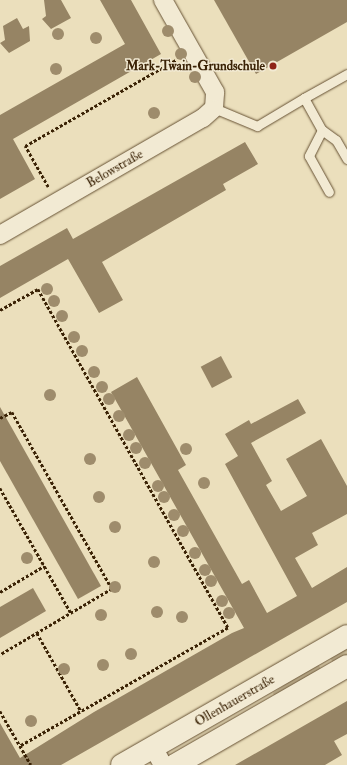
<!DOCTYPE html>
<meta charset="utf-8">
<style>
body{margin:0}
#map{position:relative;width:347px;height:765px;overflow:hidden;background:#ebdfbc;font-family:"IM FELL Double Pica",serif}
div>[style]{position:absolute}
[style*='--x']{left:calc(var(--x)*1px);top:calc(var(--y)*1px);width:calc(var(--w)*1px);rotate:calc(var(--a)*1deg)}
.green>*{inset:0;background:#cdbf9d}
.building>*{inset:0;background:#968464;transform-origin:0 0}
.path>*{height:2.5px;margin-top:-1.25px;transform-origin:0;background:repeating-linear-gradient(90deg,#3a2205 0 3px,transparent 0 5px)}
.roads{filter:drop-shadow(0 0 1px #665133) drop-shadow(0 0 1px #665133)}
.lane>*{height:9px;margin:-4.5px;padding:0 4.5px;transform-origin:4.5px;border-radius:4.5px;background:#f2ead3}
.street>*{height:18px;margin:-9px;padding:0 9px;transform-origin:9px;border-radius:9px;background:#f2ead3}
.secondary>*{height:22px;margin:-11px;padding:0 11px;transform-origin:11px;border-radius:11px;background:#f2ead3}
.trees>*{width:12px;height:12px;margin:-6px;border-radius:50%;background:#9e8c6c}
.dots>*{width:11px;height:11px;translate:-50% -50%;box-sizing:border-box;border:2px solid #f2ead3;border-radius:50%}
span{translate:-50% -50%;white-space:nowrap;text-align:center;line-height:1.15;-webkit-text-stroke:3px #f2ead3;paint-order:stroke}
.poi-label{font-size:13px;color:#3a2205;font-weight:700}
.right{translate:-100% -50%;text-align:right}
.street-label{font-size:13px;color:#3a2205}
</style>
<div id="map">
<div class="green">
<i style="clip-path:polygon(347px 646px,347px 655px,334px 664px,329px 656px)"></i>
<i style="clip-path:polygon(317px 662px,322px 671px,275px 698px,273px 693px)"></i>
</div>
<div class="building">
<i style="clip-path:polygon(44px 0,61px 0,71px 18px,51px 29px,42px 19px,46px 16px)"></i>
<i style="clip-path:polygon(100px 0,131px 0,161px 54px,13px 139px,35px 179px,0 199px,0 115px,125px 44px)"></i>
<i style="clip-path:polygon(214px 0,347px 0,347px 22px,256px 74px)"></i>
<i style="clip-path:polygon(17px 18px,23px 29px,29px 26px,30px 41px,9px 53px,0 43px,5px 40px,3px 26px)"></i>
<i style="clip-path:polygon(245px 142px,258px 164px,223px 184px,226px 190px,102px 262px,123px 300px,99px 313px,68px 259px,0 298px,0 266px,67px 228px,73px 239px)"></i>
<i style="left:221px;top:356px;width:24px;height:23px;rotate:62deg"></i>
<i style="clip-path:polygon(137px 377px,186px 465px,178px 470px,242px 584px,249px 580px,267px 613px,297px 596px,225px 464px,238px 456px,225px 434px,249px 420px,251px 424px,298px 399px,306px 413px,251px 443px,272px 481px,266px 485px,281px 511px,307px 496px,286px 459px,321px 439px,347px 486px,347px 514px,312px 533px,318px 545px,295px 558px,312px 588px,347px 567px,347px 602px,61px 765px,0 765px,0 723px,20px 758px,94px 712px,232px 633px,244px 628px,111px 392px)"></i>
<i style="clip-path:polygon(0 407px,101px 586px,78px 599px,0 461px)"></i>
<i style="clip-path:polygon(33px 588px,46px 611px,0 638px,0 607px)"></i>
<i style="clip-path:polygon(347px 701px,347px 734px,334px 741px,342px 755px,325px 765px,235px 765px)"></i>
</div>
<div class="path">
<i style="--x:48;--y:187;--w:47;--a:-119.3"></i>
<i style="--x:25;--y:146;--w:174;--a:-29.7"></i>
<i style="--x:0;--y:310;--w:43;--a:-28.9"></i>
<i style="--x:38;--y:289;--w:389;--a:60.7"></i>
<i style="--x:228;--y:628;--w:239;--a:150.4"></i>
<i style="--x:0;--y:418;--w:13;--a:-27"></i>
<i style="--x:12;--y:412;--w:203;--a:60.5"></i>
<i style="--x:112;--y:589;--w:130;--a:149.5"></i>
<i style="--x:0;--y:488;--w:144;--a:60.4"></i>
<i style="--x:0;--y:592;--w:51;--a:-30.6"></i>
<i style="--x:37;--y:633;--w:90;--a:60.6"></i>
<i style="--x:0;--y:711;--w:62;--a:60.1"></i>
</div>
<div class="roads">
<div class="lane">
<i style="--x:304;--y:98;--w:49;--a:-29.2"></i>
<i style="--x:214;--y:108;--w:47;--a:22.7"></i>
<i style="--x:257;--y:126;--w:55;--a:-30.8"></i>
<i style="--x:304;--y:98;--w:37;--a:61"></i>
<i style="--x:322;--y:130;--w:17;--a:36"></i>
<i style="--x:336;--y:140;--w:22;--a:60"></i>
<i style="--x:322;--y:130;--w:29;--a:117"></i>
<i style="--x:309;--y:156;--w:41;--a:60.9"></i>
</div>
<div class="street">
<i style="--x:0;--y:235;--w:234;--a:-30"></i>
<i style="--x:203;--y:118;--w:15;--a:-42"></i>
<i style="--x:214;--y:108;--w:16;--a:-86"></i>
<i style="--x:215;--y:92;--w:106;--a:-119.5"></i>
<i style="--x:153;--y:747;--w:21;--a:61"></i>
</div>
<div class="secondary">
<i style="--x:122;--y:765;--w:259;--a:-29.8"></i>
<i style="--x:175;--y:765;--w:198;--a:-29.9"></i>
</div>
</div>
<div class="trees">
<i style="left:168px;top:31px"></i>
<i style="left:58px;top:34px"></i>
<i style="left:96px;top:38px"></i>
<i style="left:181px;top:54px"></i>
<i style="left:56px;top:69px"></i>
<i style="left:195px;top:77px"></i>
<i style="left:154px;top:113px"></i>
<i style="left:47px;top:289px"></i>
<i style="left:54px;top:301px"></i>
<i style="left:62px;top:316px"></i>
<i style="left:74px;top:337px"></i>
<i style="left:82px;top:351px"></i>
<i style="left:94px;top:372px"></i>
<i style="left:102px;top:387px"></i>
<i style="left:50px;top:395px"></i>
<i style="left:109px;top:399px"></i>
<i style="left:119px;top:416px"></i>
<i style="left:129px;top:435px"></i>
<i style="left:136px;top:448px"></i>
<i style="left:186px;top:449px"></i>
<i style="left:90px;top:459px"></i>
<i style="left:145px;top:463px"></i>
<i style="left:204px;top:483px"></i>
<i style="left:158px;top:486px"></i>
<i style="left:99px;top:497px"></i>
<i style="left:164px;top:497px"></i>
<i style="left:174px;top:515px"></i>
<i style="left:115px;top:527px"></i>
<i style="left:183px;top:531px"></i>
<i style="left:195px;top:553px"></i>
<i style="left:27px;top:558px"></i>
<i style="left:154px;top:562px"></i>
<i style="left:205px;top:570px"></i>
<i style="left:211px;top:581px"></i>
<i style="left:115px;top:587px"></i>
<i style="left:222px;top:601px"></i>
<i style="left:157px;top:612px"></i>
<i style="left:229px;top:613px"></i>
<i style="left:101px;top:615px"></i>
<i style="left:182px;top:617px"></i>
<i style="left:131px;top:654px"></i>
<i style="left:103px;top:665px"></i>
<i style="left:64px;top:669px"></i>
<i style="left:31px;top:721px"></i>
</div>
<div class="dots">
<i style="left:273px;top:66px;background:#8f2418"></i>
</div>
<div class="poi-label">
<span class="right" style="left:265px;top:66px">Mark-Twain-Grundschule</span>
</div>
<div class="street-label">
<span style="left:115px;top:169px;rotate:-30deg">Belowstraße</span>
<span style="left:235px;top:701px;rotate:-30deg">Ollenhauerstraße</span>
</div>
</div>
